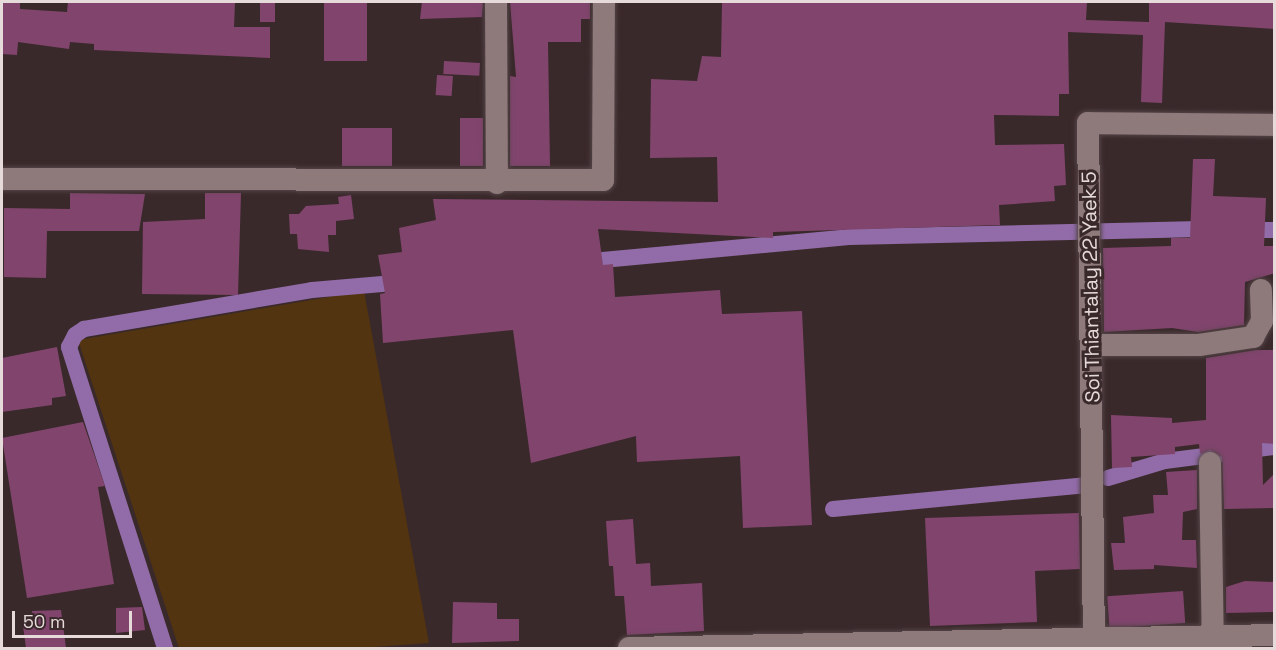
<!DOCTYPE html>
<style>
body{margin:0}
#map{position:relative;width:1276px;height:650px;overflow:hidden;background:#3a292b;font-family:"Space Grotesk",sans-serif}
div>[style]{position:absolute}
[style*='--x']{left:calc(var(--x)*1px);top:calc(var(--y)*1px);width:calc(var(--w)*1px);rotate:calc(var(--a)*1deg)}
.green>*{inset:0;background:#523410}
.canal>*{height:16px;margin:-8px;padding:0 8px;transform-origin:8px;border-radius:8px;background:#916ca8}
.building>*{inset:0;background:#81456d;transform-origin:0 0}
.roads{filter:drop-shadow(0 0 2px #544548) drop-shadow(0 0 2px #544548)}
.minor>*{height:22px;margin:-11px;padding:0 11px;transform-origin:11px;border-radius:11px;background:#8e797b}
span{translate:-50% -50%;white-space:nowrap;text-align:center;line-height:1.15;-webkit-text-stroke:6px #3a292b;paint-order:stroke}
.street-label{font-size:20px;color:#e6dadb}
.frame{position:absolute;inset:0;border:3px solid #e6dadb;pointer-events:none}
.scale{position:absolute;left:12px;top:611px;width:120px;height:27px;box-sizing:border-box;border:3px solid #e6dadb;border-top:0;padding-left:8px;font-size:18px;line-height:21px;white-space:nowrap;color:#e6dadb;-webkit-text-stroke:4px #3a292b;paint-order:stroke}
</style>
<div id="map">
<div class="green">
<i style="clip-path:polygon(364px 291px,429px 643px,360px 648px,179px 648px,78px 340px)"></i>
</div>
<div class="canal">
<i style="--x:1242;--y:230;--w:32;--a:0"></i>
<i style="--x:581;--y:262;--w:269;--a:-5.3"></i>
<i style="--x:849;--y:237;--w:362;--a:-1.3"></i>
<i style="--x:1108;--y:478;--w:59;--a:-16.6"></i>
<i style="--x:1165;--y:461;--w:110;--a:-7.3"></i>
<i style="--x:833;--y:509;--w:253;--a:-5.4"></i>
<i style="--x:165;--y:648;--w:316;--a:-107.7"></i>
<i style="--x:69;--y:347;--w:13;--a:-63"></i>
<i style="--x:75;--y:335;--w:11;--a:-34"></i>
<i style="--x:84;--y:329;--w:231;--a:-9.7"></i>
<i style="--x:312;--y:290;--w:94;--a:-4.9"></i>
</div>
<div class="building">
<i style="clip-path:polygon(2px 2px,20px 2px,20px 9px,67px 12px,68px 2px,235px 3px,234px 27px,270px 27px,270px 58px,94px 50px,94px 44px,70px 42px,69px 49px,18px 42px,17px 55px,2px 54px)"></i>
<i style="left:260px;top:2px;width:15px;height:20px"></i>
<i style="left:324px;top:2px;width:43px;height:59px"></i>
<i style="clip-path:polygon(422px 2px,483px 2px,482px 17px,420px 19px)"></i>
<i style="clip-path:polygon(510px 2px,590px 2px,590px 19px,581px 19px,581px 42px,548px 42px,550px 166px,510px 166px,510px 76px,516px 77px)"></i>
<i style="clip-path:polygon(722px 2px,1087px 2px,1086px 20px,1149px 22px,1149px 2px,1275px 2px,1275px 29px,1165px 22px,1162px 103px,1141px 102px,1143px 35px,1068px 32px,1069px 94px,1059px 94px,1059px 116px,994px 115px,995px 145px,1064px 144px,1066px 185px,1054px 186px,1055px 201px,999px 205px,1000px 225px,773px 232px,773px 238px,598px 229px,603px 265px,613px 264px,615px 297px,720px 290px,722px 314px,802px 311px,812px 525px,743px 528px,740px 456px,637px 462px,636px 436px,531px 463px,513px 330px,383px 343px,380px 294px,385px 293px,378px 255px,402px 252px,399px 228px,436px 220px,433px 199px,718px 202px,717px 157px,650px 158px,651px 79px,697px 81px,702px 56px,721px 57px)"></i>
<i style="left:444px;top:61px;width:36px;height:13px;rotate:3deg"></i>
<i style="left:437px;top:75px;width:16px;height:20px;rotate:4deg"></i>
<i style="left:460px;top:118px;width:23px;height:48px"></i>
<i style="left:392px;top:128px;width:38px;height:50px;rotate:90deg"></i>
<i style="clip-path:polygon(1193px 159px,1215px 159px,1213px 196px,1266px 198px,1264px 246px,1275px 246px,1275px 273px,1245px 282px,1244px 325px,1198px 332px,1172px 328px,1104px 332px,1103px 248px,1171px 246px,1171px 238px,1190px 238px)"></i>
<i style="clip-path:polygon(70px 193px,145px 194px,139px 231px,47px 231px,46px 278px,4px 277px,4px 208px,70px 209px)"></i>
<i style="clip-path:polygon(205px 193px,241px 193px,238px 295px,142px 294px,143px 222px,205px 219px)"></i>
<i style="clip-path:polygon(351px 195px,354px 219px,336px 221px,336px 235px,328px 235px,329px 252px,298px 249px,297px 234px,290px 234px,289px 214px,299px 214px,306px 206px,339px 204px,338px 197px)"></i>
<i style="clip-path:polygon(57px 347px,66px 396px,52px 398px,52px 405px,2px 412px,2px 358px)"></i>
<i style="clip-path:polygon(1256px 350px,1275px 350px,1275px 444px,1262px 443px,1263px 485px,1275px 473px,1275px 508px,1224px 509px,1222px 457px,1210px 450px,1200px 454px,1199px 444px,1175px 447px,1175px 454px,1131px 457px,1132px 467px,1112px 468px,1111px 415px,1172px 418px,1172px 423px,1206px 420px,1206px 358px)"></i>
<i style="clip-path:polygon(83px 422px,105px 486px,98px 487px,114px 584px,27px 598px,2px 438px)"></i>
<i style="clip-path:polygon(1197px 470px,1197px 509px,1183px 512px,1182px 540px,1196px 540px,1197px 568px,1154px 565px,1154px 569px,1114px 570px,1111px 543px,1125px 543px,1123px 517px,1154px 513px,1153px 495px,1168px 495px,1166px 472px)"></i>
<i style="clip-path:polygon(1079px 513px,1080px 569px,1035px 571px,1037px 622px,930px 626px,925px 518px)"></i>
<i style="clip-path:polygon(633px 519px,636px 564px,650px 563px,651px 586px,702px 583px,704px 631px,627px 635px,624px 596px,615px 596px,613px 566px,609px 566px,606px 521px)"></i>
<i style="clip-path:polygon(1245px 581px,1275px 582px,1275px 612px,1226px 613px,1226px 587px)"></i>
<i style="left:1183px;top:591px;width:32px;height:76px;rotate:86deg"></i>
<i style="clip-path:polygon(453px 602px,497px 603px,497px 619px,519px 619px,519px 641px,452px 643px)"></i>
<i style="clip-path:polygon(142px 607px,145px 630px,116px 633px,116px 608px)"></i>
<i style="clip-path:polygon(61px 610px,66px 648px,26px 648px,23px 626px,34px 625px,32px 611px)"></i>
</div>
<div class="roads">
<div class="minor">
<i style="--x:496;--y:2;--w:181;--a:89.7"></i>
<i style="--x:2;--y:179;--w:601;--a:0.1"></i>
<i style="--x:603;--y:180;--w:178;--a:-89.7"></i>
<i style="--x:1092;--y:345;--w:107;--a:0"></i>
<i style="--x:1199;--y:345;--w:55;--a:-8.4"></i>
<i style="--x:1253;--y:337;--w:18;--a:-61"></i>
<i style="--x:1262;--y:321;--w:31;--a:-92"></i>
<i style="--x:1210;--y:463;--w:185;--a:89.1"></i>
<i style="--x:629;--y:648;--w:645;--a:-1.15"></i>
<i style="--x:1094;--y:648;--w:525;--a:-90.65"></i>
<i style="--x:1088;--y:123;--w:186;--a:0.6"></i>
</div>
</div>
<div class="street-label">
<span style="left:1091px;top:287px;rotate:-91deg">Soi Thiantalay 22 Yaek 5</span>
</div>
<div class="frame"></div>
<div class="scale">50 m</div>
</div>
